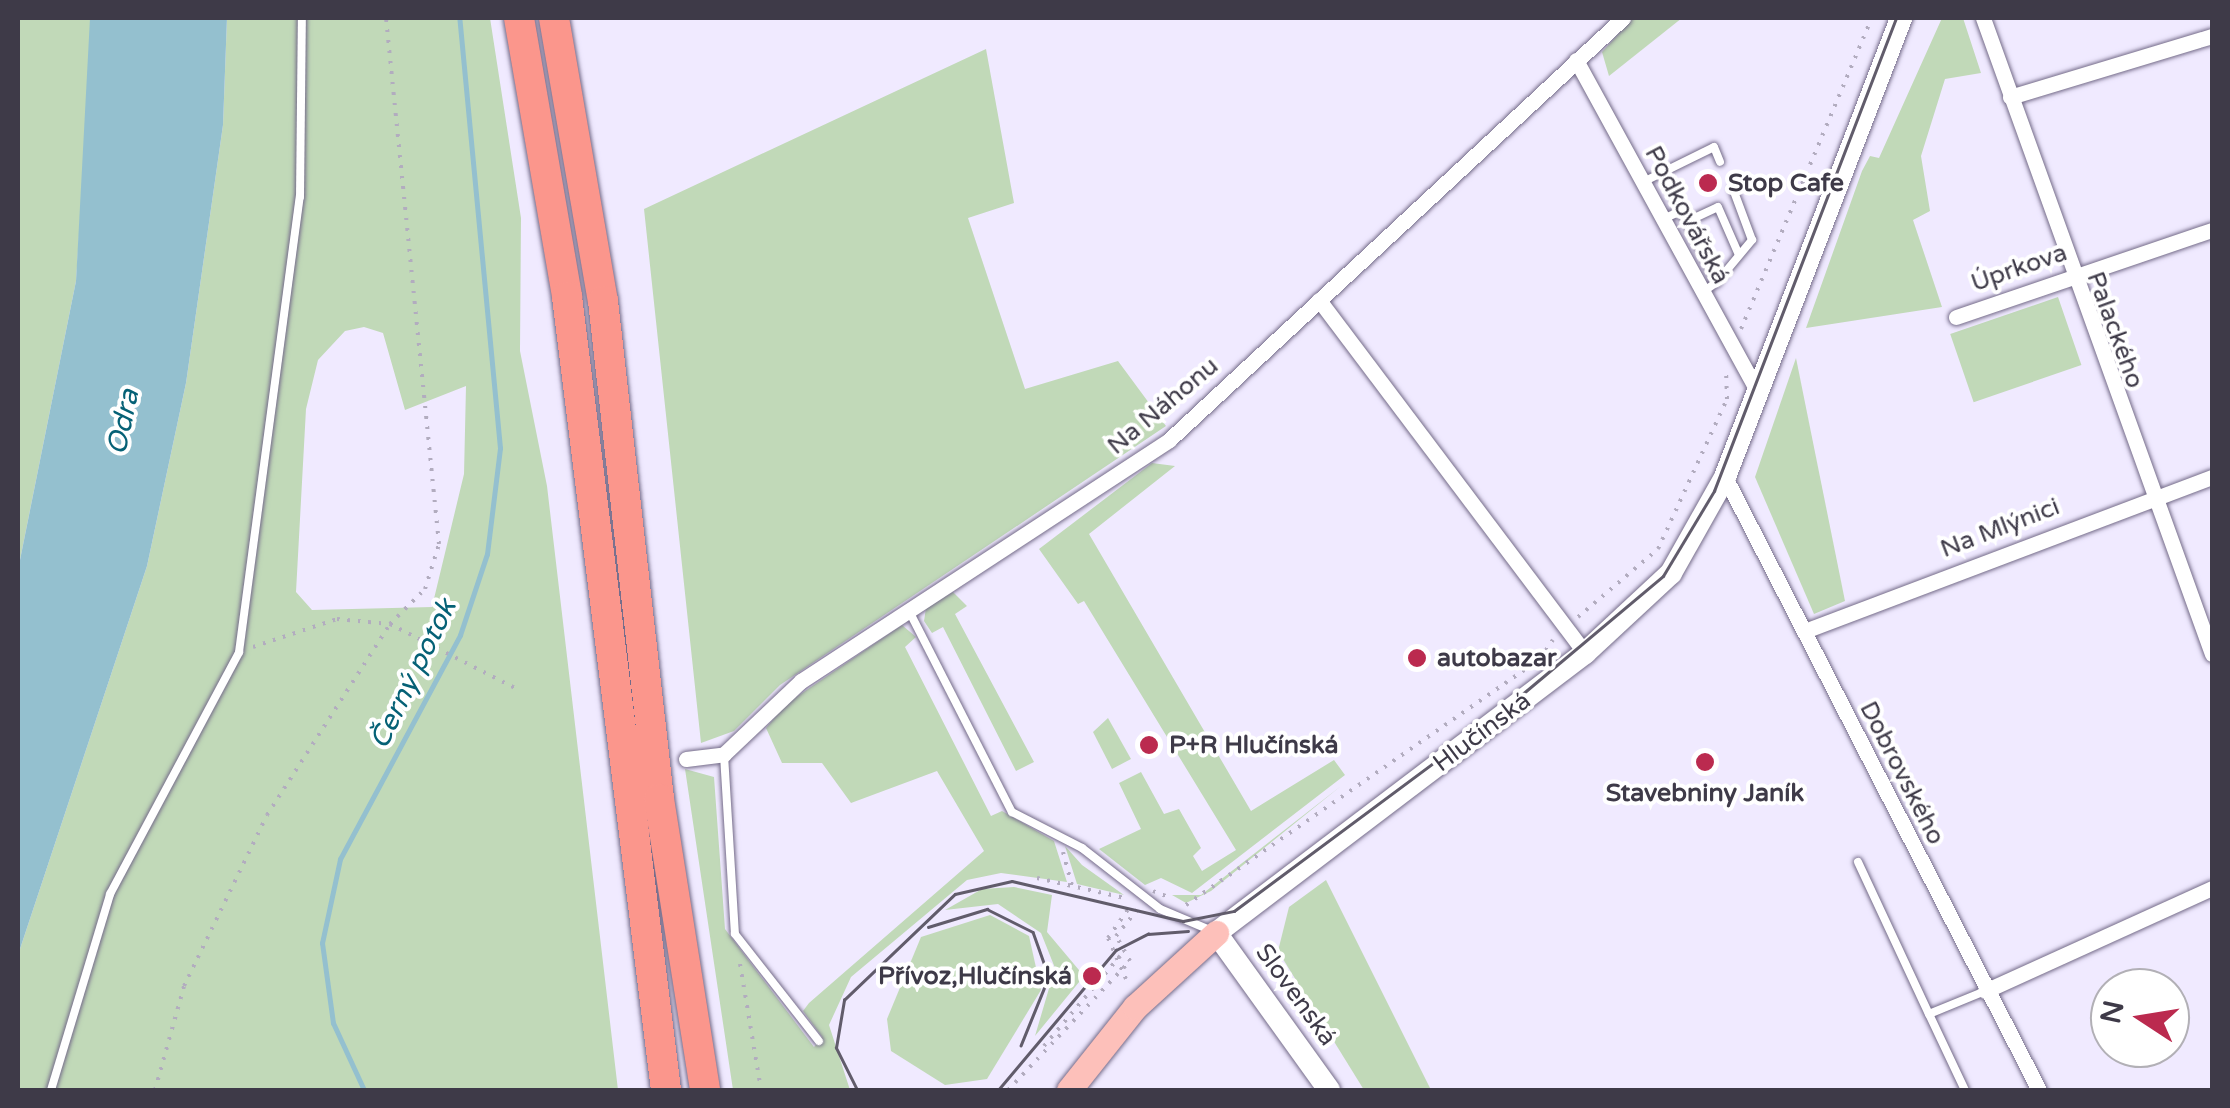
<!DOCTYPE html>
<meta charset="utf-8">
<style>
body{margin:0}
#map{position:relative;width:2230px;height:1108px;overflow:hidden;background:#f0eaff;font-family:"Varela Round",sans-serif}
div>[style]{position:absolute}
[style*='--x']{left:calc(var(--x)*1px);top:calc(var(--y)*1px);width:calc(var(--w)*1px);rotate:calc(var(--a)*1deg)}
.green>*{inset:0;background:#c1d9b8;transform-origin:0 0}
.water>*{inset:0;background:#94c0cf}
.stream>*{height:5px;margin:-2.5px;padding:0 2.5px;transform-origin:2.5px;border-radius:2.5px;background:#94c0cf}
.path>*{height:4px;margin-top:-2px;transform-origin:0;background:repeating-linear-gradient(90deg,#b2acbf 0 2.5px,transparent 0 10.5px)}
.roads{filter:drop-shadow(0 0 2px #746b89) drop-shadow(0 0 2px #746b89)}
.lane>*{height:8px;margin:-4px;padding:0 4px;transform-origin:4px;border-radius:4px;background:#fff}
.street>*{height:15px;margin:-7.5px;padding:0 7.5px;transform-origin:7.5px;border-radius:7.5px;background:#fff}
.secondary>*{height:22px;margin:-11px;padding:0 11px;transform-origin:11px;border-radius:11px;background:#fff}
.primary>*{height:25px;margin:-12.5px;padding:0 12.5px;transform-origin:12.5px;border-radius:12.5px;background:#fdc0ba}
.highway>*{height:30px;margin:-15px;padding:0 15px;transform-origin:15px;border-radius:15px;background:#fb968c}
.tram>*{height:2.5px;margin:-1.25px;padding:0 1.25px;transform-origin:1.25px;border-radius:1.25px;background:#615c6b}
.dots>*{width:28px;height:28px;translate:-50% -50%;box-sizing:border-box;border:5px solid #fff;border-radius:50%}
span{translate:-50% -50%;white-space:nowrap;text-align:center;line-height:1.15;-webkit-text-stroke:8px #fff;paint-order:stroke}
.poi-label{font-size:25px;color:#3e3a48;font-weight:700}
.left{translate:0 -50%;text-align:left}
.right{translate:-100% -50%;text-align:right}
.street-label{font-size:25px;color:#3e3a48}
.water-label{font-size:28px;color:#056176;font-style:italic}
.frame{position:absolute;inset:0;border:20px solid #3e3a48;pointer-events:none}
.north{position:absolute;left:2090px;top:968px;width:100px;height:100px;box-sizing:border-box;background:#fff;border:2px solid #b2b0b6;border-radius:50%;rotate:282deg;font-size:28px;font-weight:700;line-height:40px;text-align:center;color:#3e3a48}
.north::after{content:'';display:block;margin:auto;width:35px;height:45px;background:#bb2a4f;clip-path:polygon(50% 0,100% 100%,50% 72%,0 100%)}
</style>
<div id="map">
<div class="green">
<i style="clip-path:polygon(18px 18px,90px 18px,90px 67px,76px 281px,18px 570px)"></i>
<i style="clip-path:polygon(evenodd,227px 18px,490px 18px,521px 218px,520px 351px,547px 486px,618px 1090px,18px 1090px,18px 955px,147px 566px,186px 383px,223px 125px,227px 18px,364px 327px,383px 333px,405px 410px,466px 386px,464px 474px,432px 607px,312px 610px,296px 592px,306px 409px,318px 360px,345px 331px,364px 327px)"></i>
<i style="clip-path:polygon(1633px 18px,1682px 18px,1609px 76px,1602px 52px)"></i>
<i style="clip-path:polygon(1942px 18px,1963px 18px,1981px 73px,1945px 79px,1921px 156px,1930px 211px,1913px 220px,1942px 307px,1806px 328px,1862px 171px,1870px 156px,1879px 158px)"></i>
<i style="clip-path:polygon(986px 49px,1014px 203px,968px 218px,1025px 389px,1118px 361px,1166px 426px,780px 685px,734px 731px,701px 743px,644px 209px)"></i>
<i style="left:2058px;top:297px;width:72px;height:114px;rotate:71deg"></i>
<i style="clip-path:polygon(1796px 358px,1845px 601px,1814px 614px,1755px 477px)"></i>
<i style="clip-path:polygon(1152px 463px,1175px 466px,1089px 534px,1251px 811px,1334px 760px,1345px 775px,1192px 893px,1161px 878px,1145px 885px,1099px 849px,1141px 829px,1119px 783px,1141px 772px,1164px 814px,1179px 809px,1201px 848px,1193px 856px,1202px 871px,1236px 850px,1084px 601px,1078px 604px,1039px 549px)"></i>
<i style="clip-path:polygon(953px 592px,967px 606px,955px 614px,1034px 762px,1016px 771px,943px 627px,932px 633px,924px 621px,926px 608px)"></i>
<i style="clip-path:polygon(902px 625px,916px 637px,905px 647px,991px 816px,1002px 811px,1054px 841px,1067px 882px,1001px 873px,967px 880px,851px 977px,829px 1025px,850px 1090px,733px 1090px,685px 769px,714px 777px,725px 929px,814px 1047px,822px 1037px,803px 1011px,809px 1003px,984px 851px,937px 771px,851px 803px,822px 763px,782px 763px,766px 728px,786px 704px)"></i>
<i style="clip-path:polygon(1108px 718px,1131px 759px,1112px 769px,1093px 732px)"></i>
<i style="clip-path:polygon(1341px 786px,1211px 891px,1186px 903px,1172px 895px,1201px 895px)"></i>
<i style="clip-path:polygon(1065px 846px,1082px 865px,1124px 895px,1077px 884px)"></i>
<i style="clip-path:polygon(1326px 880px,1431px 1090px,1364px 1090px,1278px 951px,1289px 907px)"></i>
<i style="clip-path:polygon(1014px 887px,1052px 895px,1047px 932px,1084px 976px,1035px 1036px,1055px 968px,1041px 933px,998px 904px,945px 910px,982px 889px)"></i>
<i style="clip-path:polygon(990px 915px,1029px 936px,1041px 990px,987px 1079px,945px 1085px,891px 1051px,887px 1019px,921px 937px)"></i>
</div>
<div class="water">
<i style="clip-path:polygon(90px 18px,227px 18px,223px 125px,186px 383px,147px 566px,18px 955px,18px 570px,76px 281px)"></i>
</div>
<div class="stream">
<i style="--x:364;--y:1090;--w:74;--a:-114.8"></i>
<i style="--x:333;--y:1023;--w:81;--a:-97.8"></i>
<i style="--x:322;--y:943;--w:86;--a:-77.9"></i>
<i style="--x:340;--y:859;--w:254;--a:-61.8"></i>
<i style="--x:460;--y:635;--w:85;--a:-71.6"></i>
<i style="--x:487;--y:554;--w:107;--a:-83"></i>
<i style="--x:500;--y:448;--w:432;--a:-95.4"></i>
</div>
<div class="path">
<i style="--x:1741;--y:329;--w:337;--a:-67.2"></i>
<i style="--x:1578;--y:617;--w:105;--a:-40.4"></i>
<i style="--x:1658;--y:549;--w:165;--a:-65.3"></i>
<i style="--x:1727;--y:399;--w:30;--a:-92"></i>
<i style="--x:253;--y:647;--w:89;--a:-18.4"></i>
<i style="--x:337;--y:619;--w:53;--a:5.4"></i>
<i style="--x:390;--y:624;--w:49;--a:-45"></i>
<i style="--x:425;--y:589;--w:47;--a:-72.7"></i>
<i style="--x:439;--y:544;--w:529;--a:-95.75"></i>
<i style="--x:1063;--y:852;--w:35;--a:75"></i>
<i style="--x:1037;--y:878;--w:90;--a:12.8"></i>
<i style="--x:1153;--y:891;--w:17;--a:21"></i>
<i style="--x:1186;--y:905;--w:431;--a:-34.8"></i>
<i style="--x:1540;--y:659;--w:23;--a:-56"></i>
<i style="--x:740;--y:964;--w:128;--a:80.5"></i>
<i style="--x:1126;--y:979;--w:45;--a:-113.7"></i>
<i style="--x:1108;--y:938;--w:37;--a:-55"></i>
<i style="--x:1044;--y:1046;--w:118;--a:-49.8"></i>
<i style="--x:155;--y:1090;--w:108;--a:-74.4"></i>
<i style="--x:184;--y:986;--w:190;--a:-64.1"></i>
<i style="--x:267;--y:815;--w:227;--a:-57.2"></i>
<i style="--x:390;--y:624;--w:145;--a:27.1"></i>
<i style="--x:1008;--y:1090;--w:178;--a:-46.6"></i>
<i style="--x:1130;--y:961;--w:29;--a:-119"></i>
<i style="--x:1116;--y:936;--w:38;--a:-51"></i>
</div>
<div class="roads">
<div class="lane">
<i style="--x:1663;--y:172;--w:43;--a:65.2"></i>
<i style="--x:1643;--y:182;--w:79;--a:-26.2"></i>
<i style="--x:1714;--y:147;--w:16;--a:68"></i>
<i style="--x:1663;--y:219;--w:20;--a:-24"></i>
<i style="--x:1681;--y:211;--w:80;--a:63.1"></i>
<i style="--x:1717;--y:282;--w:16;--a:145"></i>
<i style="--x:1686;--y:222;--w:35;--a:-25"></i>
<i style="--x:1718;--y:207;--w:52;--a:66.4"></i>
<i style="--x:1717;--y:282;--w:55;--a:-50.2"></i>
<i style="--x:1752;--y:240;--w:54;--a:-110.4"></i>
<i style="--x:909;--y:611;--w:226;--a:62.9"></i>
<i style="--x:1012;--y:812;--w:79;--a:27.2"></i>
<i style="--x:1082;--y:848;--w:99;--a:38"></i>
<i style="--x:1160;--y:909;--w:56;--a:22.9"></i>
<i style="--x:724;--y:755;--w:179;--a:86.5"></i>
<i style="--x:735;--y:934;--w:136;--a:51.9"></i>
<i style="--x:1858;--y:862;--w:168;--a:65"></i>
<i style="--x:1929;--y:1014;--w:61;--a:-22.3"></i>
<i style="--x:1929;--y:1014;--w:84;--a:64.7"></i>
<i style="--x:51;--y:1090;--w:205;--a:-73.2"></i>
<i style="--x:110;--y:894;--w:274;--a:-61.9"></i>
<i style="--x:239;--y:652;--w:459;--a:-82.4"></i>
<i style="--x:300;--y:197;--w:179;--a:-89.4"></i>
</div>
<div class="street">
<i style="--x:1983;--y:18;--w:676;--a:70.2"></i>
<i style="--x:1576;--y:60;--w:377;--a:61.3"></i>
<i style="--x:2010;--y:97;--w:211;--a:-16.8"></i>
<i style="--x:1319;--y:300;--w:442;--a:53"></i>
<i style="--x:1956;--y:317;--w:270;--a:-18.8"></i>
<i style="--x:1725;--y:477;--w:689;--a:62.88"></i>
<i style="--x:1807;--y:630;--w:433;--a:-20.7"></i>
<i style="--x:686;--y:759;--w:38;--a:-7"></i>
<i style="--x:724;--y:754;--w:106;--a:-43.5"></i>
<i style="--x:801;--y:681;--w:440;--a:-33.2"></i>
<i style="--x:1169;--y:440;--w:620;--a:-42.91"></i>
<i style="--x:1985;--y:991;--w:249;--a:-24.4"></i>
</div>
<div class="secondary">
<i style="--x:1329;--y:1090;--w:193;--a:-125.7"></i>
<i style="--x:1216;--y:933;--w:463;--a:-37.2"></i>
<i style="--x:1585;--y:653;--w:117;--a:-42.9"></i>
<i style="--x:1671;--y:573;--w:110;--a:-60.6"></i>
<i style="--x:1725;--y:477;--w:492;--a:-69"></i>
</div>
<div class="primary">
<i style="--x:1069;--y:1090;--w:106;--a:-51.5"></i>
<i style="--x:1135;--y:1007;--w:110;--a:-42.4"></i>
</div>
<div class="highway">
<i style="--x:519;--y:18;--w:283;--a:80.2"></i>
<i style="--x:567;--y:297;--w:799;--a:82.88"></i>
<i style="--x:554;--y:18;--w:287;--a:80.2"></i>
<i style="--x:603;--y:301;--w:501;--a:83.58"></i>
<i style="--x:659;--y:799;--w:295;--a:81"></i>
</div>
</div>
<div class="tram">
<i style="--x:928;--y:927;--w:62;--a:-17"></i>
<i style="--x:987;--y:909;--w:51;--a:26.6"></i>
<i style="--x:1033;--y:932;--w:48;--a:70.4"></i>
<i style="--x:1049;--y:977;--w:74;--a:112.1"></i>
<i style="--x:857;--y:1090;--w:47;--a:-116.6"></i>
<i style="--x:836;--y:1048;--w:49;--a:-80.5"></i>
<i style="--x:844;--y:1000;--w:153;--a:-43.7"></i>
<i style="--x:955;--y:894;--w:58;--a:-12.8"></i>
<i style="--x:1012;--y:881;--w:176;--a:13.2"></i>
<i style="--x:1183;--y:921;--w:52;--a:-11.1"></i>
<i style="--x:1234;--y:911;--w:325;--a:-36.6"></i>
<i style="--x:1495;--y:717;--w:219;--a:-40"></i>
<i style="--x:1663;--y:576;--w:99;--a:-59"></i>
<i style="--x:1714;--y:491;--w:507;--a:-68.95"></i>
<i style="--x:998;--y:1090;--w:183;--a:-49.9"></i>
<i style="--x:1116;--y:950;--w:36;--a:-27"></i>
<i style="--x:1148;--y:934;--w:40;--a:-4.3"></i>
</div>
<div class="dots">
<i style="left:1708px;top:183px;background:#bb2a4f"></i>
<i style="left:1417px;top:658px;background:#bb2a4f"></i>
<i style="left:1149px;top:745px;background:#bb2a4f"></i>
<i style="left:1705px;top:762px;background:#bb2a4f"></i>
<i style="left:1092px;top:976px;background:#bb2a4f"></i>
</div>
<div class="poi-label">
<span class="left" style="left:1728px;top:183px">Stop Cafe</span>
<span class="left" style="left:1437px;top:658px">autobazar</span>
<span class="left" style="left:1169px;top:745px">P+R Hlučínská</span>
<span style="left:1705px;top:793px">Stavebniny Janík</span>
<span class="right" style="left:1072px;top:976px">Přívoz,Hlučínská</span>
</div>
<div class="street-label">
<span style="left:1687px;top:215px;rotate:62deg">Podkovářská</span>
<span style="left:2019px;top:268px;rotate:-19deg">Úprkova</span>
<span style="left:2115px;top:330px;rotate:70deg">Palackého</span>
<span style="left:1163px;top:406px;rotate:-40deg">Na Náhonu</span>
<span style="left:2000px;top:528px;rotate:-21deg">Na Mlýnici</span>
<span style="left:1482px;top:732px;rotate:-37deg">Hlučínská</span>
<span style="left:1902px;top:773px;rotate:63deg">Dobrovského</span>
<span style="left:1296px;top:995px;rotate:54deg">Slovenská</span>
</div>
<div class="water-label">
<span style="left:123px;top:422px;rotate:-78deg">Odra</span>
<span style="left:413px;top:674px;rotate:-64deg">Černý potok</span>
</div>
<div class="frame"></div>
<div class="north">N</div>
</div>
